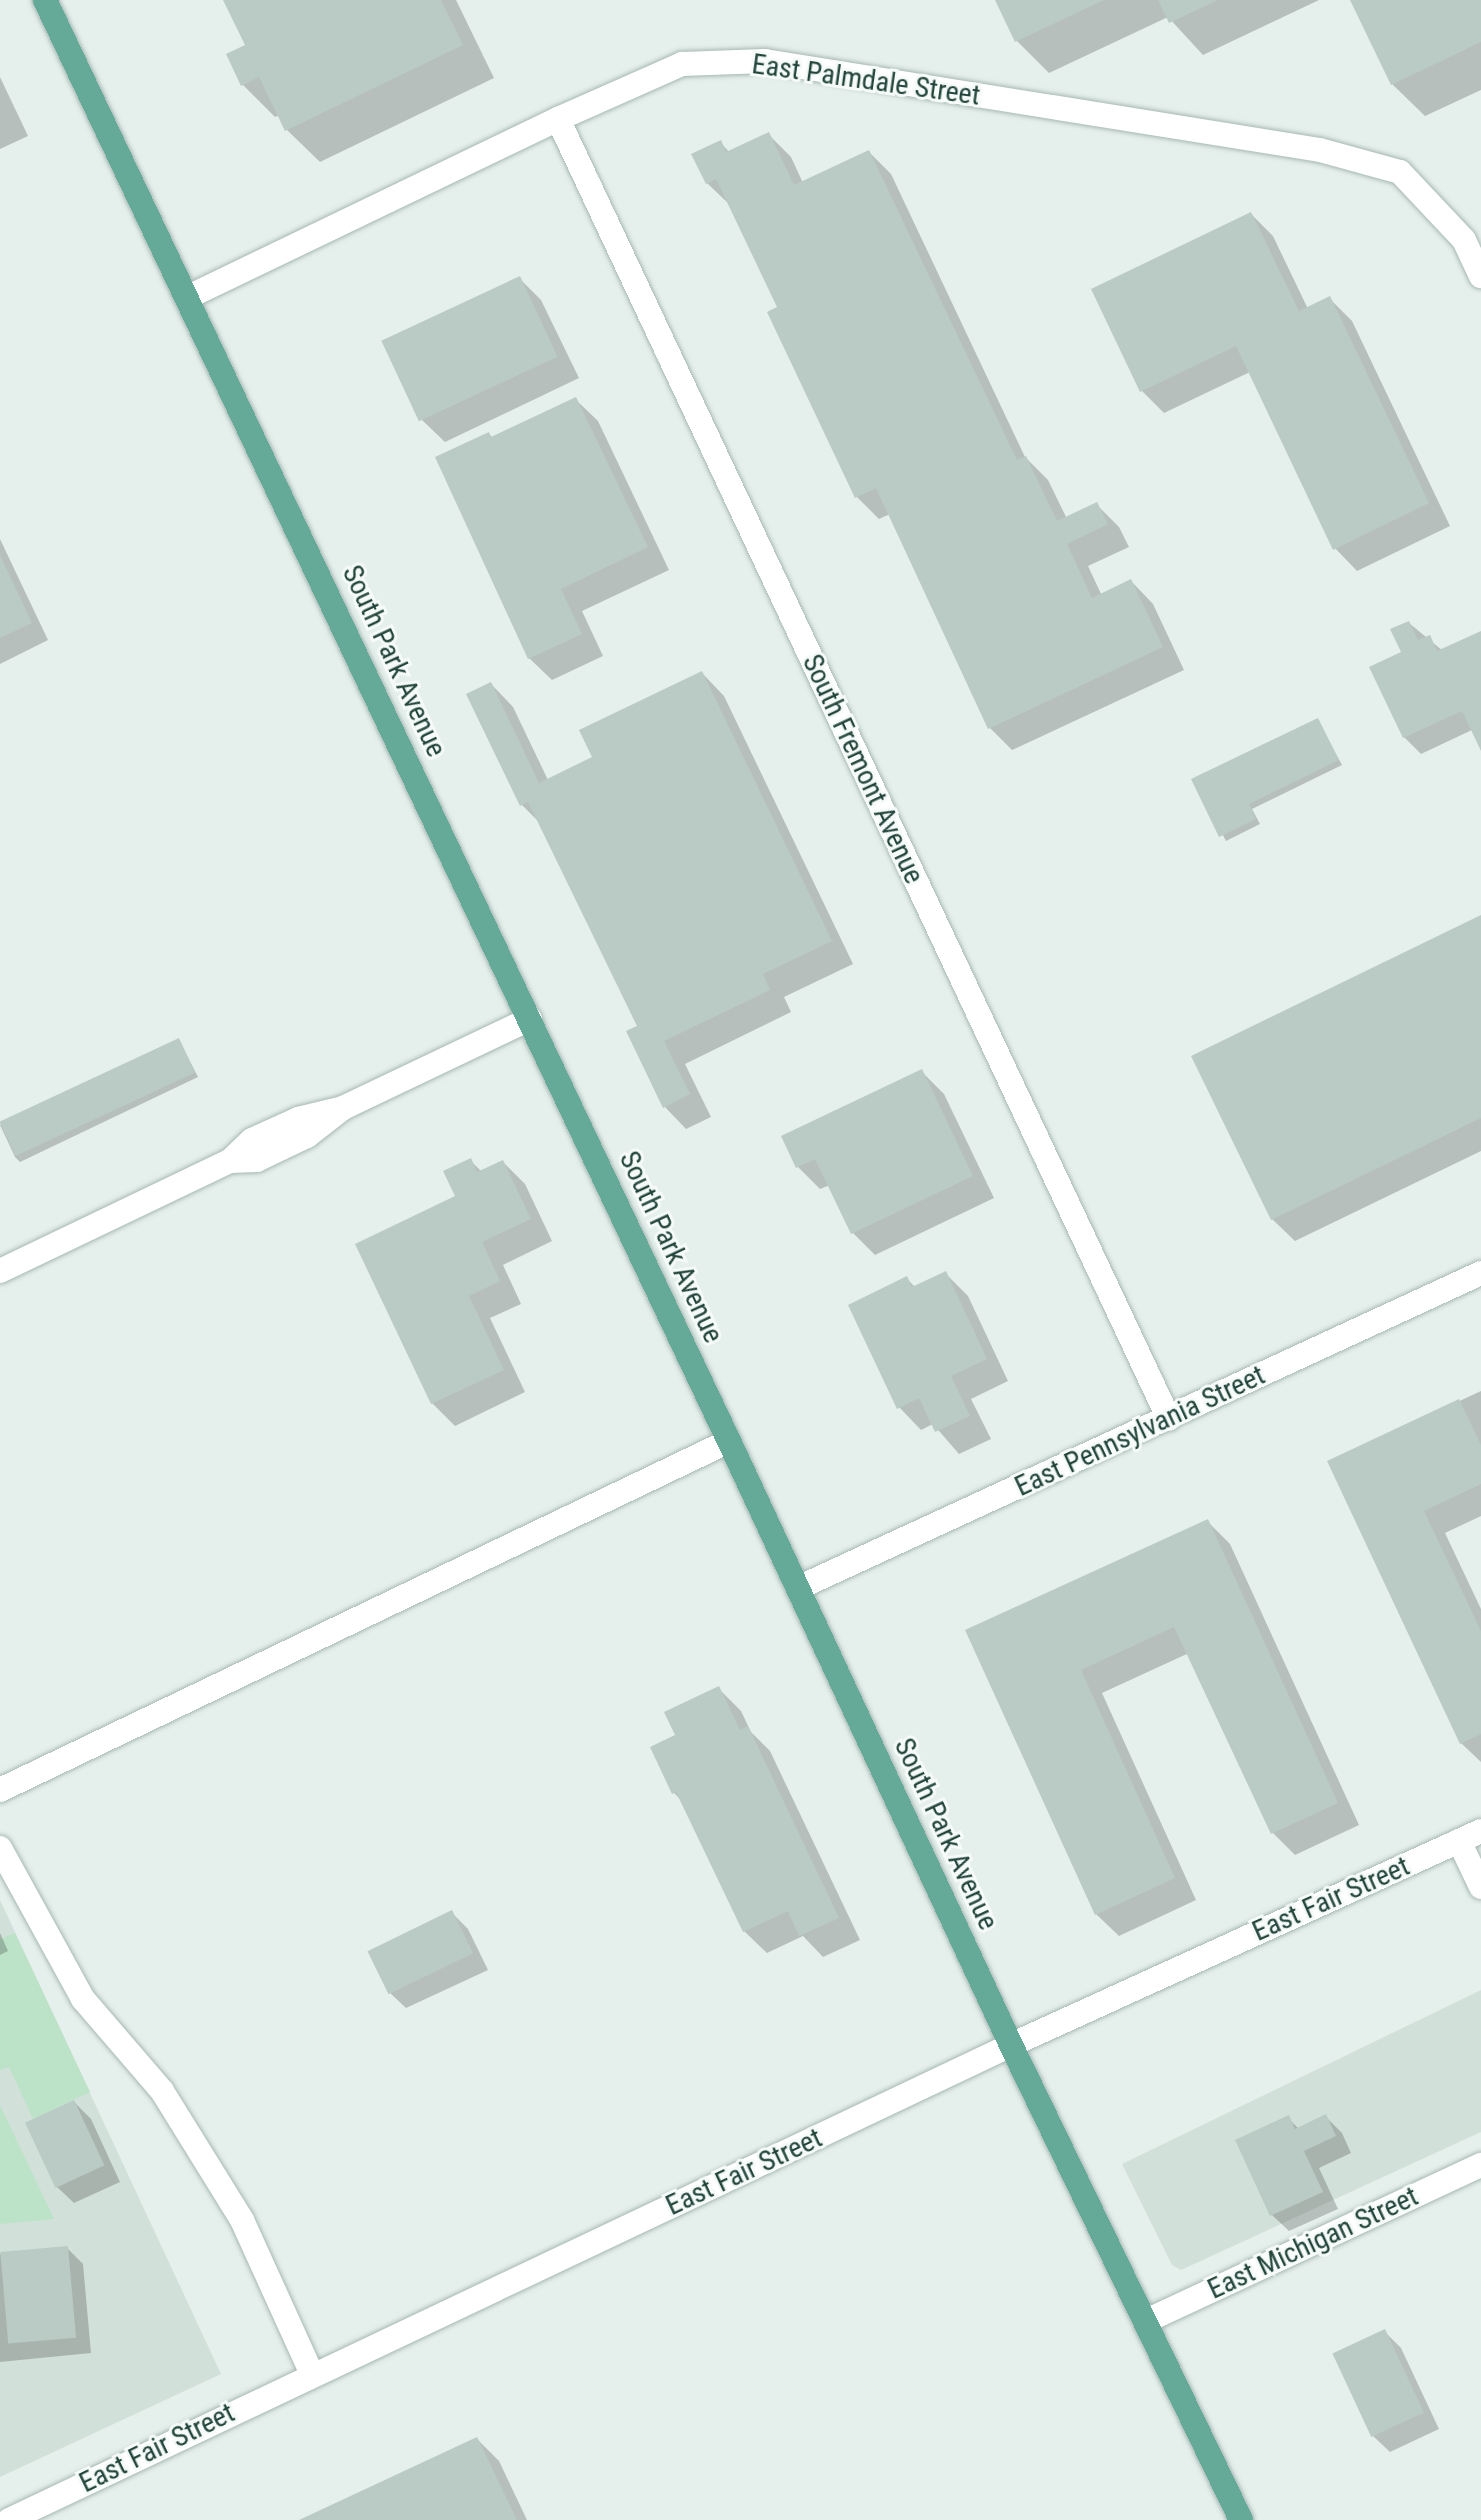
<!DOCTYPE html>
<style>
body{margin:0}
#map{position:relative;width:1481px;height:2520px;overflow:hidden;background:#e5efeb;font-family:"Roboto Condensed",sans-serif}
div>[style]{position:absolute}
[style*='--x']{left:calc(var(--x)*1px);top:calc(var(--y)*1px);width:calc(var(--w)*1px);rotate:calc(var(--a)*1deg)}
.built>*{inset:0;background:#d2e0da}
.green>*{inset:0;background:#bce2c7}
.shadow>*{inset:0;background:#0003}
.building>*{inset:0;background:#b9cbc4;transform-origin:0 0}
.roads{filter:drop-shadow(0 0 2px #a6b8b3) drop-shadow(0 0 2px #a6b8b3)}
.minor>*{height:24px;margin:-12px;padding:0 12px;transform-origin:12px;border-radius:12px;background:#fff}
.major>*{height:24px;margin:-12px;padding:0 12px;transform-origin:12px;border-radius:12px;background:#65a999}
span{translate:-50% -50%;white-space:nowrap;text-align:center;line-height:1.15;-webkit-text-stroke:6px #f6fbf9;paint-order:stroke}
.street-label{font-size:28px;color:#21443b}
</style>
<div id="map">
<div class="built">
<i style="clip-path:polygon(0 1900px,221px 2374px,0 2477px)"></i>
<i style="clip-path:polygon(1481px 1990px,1481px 2132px,1181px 2270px,1172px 2265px,1122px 2164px)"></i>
</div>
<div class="green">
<i style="clip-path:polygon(15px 1933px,90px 2092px,33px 2119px,9px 2067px,0 2070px,0 1939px)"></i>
<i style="clip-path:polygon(0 2105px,54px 2219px,0 2224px)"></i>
</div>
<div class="shadow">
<i style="clip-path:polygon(226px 0,456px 0,494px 78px,320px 162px,287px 130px,280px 115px,275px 117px,243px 85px,248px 46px)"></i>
<i style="clip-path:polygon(997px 0,1319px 0,1203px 55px,1168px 17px,1049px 73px,1017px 41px)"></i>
<i style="clip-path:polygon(1352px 0,1481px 0,1481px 90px,1425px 116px,1392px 84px)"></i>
<i style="clip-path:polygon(0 77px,28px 136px,0 149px)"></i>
<i style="clip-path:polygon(768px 134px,791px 157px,803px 183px,869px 152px,891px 174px,1025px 457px,1048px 480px,1067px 519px,1097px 505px,1119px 527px,1129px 547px,1088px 566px,1102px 596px,1131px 581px,1153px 604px,1184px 670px,1012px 750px,990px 728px,890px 514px,879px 519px,857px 497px,780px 308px,730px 205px,707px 183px,721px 143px,730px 153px)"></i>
<i style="clip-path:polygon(1251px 214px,1273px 236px,1308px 309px,1330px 299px,1352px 321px,1450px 526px,1357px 571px,1335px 548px,1250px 372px,1164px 413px,1142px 391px,1093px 290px)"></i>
<i style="clip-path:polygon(519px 278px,541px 300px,579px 378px,445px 442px,422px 420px)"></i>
<i style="clip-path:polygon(575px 399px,598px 421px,669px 570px,582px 611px,603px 656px,552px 680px,529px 658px,489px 434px,493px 438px)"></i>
<i style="clip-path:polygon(0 539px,48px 640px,0 664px)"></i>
<i style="clip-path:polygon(1409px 623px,1443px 651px,1481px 640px,1481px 737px,1474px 729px,1421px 754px,1404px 737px,1403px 653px)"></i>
<i style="clip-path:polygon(702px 673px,724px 696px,853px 964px,784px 997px,791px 1012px,685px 1064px,711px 1117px,686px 1129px,664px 1106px,639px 1027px,541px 824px,521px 804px,491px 684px,513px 707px,548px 780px,595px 758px)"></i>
<i style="clip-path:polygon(1318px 721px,1342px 765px,1252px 809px,1260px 824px,1226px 841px,1194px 780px)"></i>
<i style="clip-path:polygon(1481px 925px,1481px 1151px,1295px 1241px,1272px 1219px)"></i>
<i style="clip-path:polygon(179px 1040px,198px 1077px,20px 1162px,15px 1157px,0 1125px)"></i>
<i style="clip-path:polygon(921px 1071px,944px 1094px,994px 1198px,875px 1255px,853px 1233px,830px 1185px,820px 1189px,798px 1167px,784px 1137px)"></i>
<i style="clip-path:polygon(471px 1161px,482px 1172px,503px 1162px,525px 1184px,552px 1241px,503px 1265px,521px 1304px,490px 1318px,525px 1392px,455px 1426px,432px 1403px,458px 1197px)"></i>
<i style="clip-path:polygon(945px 1273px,968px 1296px,1008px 1381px,971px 1399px,991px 1439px,959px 1454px,933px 1424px,921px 1430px,899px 1407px,907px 1279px,915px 1287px)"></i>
<i style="clip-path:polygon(1481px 1391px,1481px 1516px,1445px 1533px,1481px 1609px,1481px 1762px,1461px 1743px,1329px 1462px)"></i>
<i style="clip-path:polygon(1207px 1521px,1230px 1544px,1359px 1825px,1295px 1855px,1273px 1833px,1189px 1653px,1102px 1693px,1196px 1900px,1119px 1936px,1096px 1914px,968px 1631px)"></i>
<i style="clip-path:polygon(718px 1688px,741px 1711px,751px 1732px,770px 1751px,860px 1940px,823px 1957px,803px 1936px,767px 1953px,744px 1931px,684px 1803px,674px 1793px,678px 1736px)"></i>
<i style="clip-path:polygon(452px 1913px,468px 1929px,488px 1970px,406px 2008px,389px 1992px)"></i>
<i style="clip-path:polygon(0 1933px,8px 1951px,0 1955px)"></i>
<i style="clip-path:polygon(74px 2102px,91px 2119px,120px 2182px,74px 2203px,57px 2187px)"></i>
<i style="clip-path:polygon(1326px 2117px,1342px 2133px,1351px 2153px,1319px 2168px,1338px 2209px,1289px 2231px,1272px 2215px,1288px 2118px,1299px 2129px)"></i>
<i style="clip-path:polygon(67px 2248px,83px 2264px,91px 2353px,0 2362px,0 2254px)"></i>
<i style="clip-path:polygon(1384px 2331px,1401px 2348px,1439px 2429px,1390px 2452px,1373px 2436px)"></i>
<i style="clip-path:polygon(477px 2439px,499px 2461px,527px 2520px,304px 2520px)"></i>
</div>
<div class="building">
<i style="clip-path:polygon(223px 0,441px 0,463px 45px,285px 131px,259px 77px,241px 86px,226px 54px,245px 45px)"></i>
<i style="clip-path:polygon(995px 0,1104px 0,1015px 42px)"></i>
<i style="clip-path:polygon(1158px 0,1218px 0,1169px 23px)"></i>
<i style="clip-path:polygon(1350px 0,1481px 0,1481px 42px,1391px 85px)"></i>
<i style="clip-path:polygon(769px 132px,794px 185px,869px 150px,1017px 460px,1026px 456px,1057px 521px,1097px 502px,1108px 524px,1067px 544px,1092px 598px,1131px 579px,1163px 647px,988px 729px,876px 488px,855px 498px,767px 312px,777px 307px,716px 179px,706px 184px,691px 154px,721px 140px,726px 152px)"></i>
<i style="clip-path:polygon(1251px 212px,1299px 311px,1330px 296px,1429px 503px,1333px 550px,1236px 346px,1140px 392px,1091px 289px)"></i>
<i style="left:520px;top:276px;width:89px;height:153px;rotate:65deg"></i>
<i style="clip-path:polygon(576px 397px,648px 547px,561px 589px,582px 634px,528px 659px,435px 457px,489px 432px,491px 437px)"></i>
<i style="clip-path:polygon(0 555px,32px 623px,0 638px)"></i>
<i style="clip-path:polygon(1409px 621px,1418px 640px,1430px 635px,1437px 651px,1481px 631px,1481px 751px,1462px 711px,1403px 738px,1369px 667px,1401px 652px,1390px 629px)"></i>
<i style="clip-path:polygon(702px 671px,832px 941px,763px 974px,770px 990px,664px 1041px,690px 1094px,663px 1108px,626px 1031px,637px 1026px,528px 802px,520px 806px,466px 694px,491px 682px,539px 783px,592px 757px,579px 730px)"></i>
<i style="clip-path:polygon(1318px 718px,1339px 760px,1249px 804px,1256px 819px,1219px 837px,1191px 779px)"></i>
<i style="clip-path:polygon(1481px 915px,1481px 1118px,1271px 1220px,1191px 1056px)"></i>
<i style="left:179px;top:1038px;width:38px;height:198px;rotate:65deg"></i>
<i style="clip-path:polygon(922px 1069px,973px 1176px,851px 1234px,815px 1159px,796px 1168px,781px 1136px)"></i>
<i style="clip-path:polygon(471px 1158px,477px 1172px,503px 1160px,531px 1219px,482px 1242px,500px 1281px,469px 1296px,504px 1370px,431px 1404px,355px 1244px,455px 1196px,443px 1171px)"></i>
<i style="clip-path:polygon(946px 1271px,987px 1359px,951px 1376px,970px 1416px,935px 1432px,919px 1398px,897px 1409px,848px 1305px,907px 1276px,912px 1287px)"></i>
<i style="clip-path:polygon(1459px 1399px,1481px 1445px,1481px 1484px,1424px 1511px,1481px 1631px,1481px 1734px,1460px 1744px,1327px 1461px)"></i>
<i style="clip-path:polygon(1208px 1519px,1338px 1803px,1271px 1834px,1174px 1627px,1081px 1670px,1175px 1878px,1095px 1915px,965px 1630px)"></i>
<i style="clip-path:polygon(719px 1686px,740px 1730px,748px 1726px,839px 1918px,799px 1936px,788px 1911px,743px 1932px,676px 1792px,672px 1794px,650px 1747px,675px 1735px,664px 1712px)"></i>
<i style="left:452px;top:1910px;width:48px;height:94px;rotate:64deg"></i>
<i style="left:74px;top:2100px;width:72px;height:54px;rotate:65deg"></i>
<i style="clip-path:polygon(1326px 2114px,1336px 2136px,1304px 2151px,1323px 2192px,1270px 2216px,1235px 2140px,1289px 2115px,1295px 2129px)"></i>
<i style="left:68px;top:2246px;width:92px;height:68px;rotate:85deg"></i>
<i style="left:1385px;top:2329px;width:92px;height:58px;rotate:65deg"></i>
<i style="clip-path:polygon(477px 2437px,517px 2520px,299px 2520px)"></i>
</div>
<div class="roads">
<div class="minor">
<i style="--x:558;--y:119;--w:1436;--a:64.83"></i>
<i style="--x:188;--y:297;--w:411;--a:-25.7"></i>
<i style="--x:558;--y:119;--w:136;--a:-23.9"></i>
<i style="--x:682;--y:64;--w:83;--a:-2.1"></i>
<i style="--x:765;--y:61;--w:562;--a:9.11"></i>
<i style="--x:1320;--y:150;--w:83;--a:15.4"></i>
<i style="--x:1400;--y:172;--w:93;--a:46.7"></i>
<i style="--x:1464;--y:240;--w:40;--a:65"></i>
<i style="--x:343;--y:1108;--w:46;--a:142.1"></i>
<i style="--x:307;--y:1136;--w:55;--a:154.4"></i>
<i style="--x:257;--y:1160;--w:27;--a:178"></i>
<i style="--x:230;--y:1161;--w:30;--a:-44"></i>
<i style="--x:252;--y:1140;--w:51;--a:-24.5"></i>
<i style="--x:298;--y:1119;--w:46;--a:-13.7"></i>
<i style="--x:343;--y:1108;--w:207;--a:-25.5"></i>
<i style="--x:0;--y:1271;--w:255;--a:-25.6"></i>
<i style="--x:798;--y:1588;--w:752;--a:-24.76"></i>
<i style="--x:0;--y:1790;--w:808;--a:-25.58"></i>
<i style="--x:1459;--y:1841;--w:51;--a:64.4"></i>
<i style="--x:0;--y:1848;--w:172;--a:61.2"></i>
<i style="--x:83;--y:1999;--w:121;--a:49.3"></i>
<i style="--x:162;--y:2091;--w:152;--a:58.2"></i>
<i style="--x:242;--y:2220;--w:169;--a:65.6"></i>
<i style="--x:1146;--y:2321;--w:370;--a:-25"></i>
<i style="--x:9;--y:2520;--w:1109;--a:-25.36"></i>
<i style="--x:1011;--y:2045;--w:516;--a:-24.48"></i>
</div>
<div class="major">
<i style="--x:45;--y:0;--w:1595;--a:64.61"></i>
<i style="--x:729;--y:1441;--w:667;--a:64.97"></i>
<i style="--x:1011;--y:2045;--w:528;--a:64.16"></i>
</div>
</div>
<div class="street-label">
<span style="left:866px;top:80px;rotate:8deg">East Palmdale Street</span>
<span style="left:394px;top:661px;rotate:65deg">South Park Avenue</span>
<span style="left:863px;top:769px;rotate:65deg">South Fremont Avenue</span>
<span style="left:671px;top:1247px;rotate:65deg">South Park Avenue</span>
<span style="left:1140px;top:1431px;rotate:-25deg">East Pennsylvania Street</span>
<span style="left:946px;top:1834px;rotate:65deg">South Park Avenue</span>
<span style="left:1331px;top:1899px;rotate:-24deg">East Fair Street</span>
<span style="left:744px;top:2172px;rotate:-25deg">East Fair Street</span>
<span style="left:1313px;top:2243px;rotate:-25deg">East Michigan Street</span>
<span style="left:157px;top:2448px;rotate:-26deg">East Fair Street</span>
</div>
</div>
